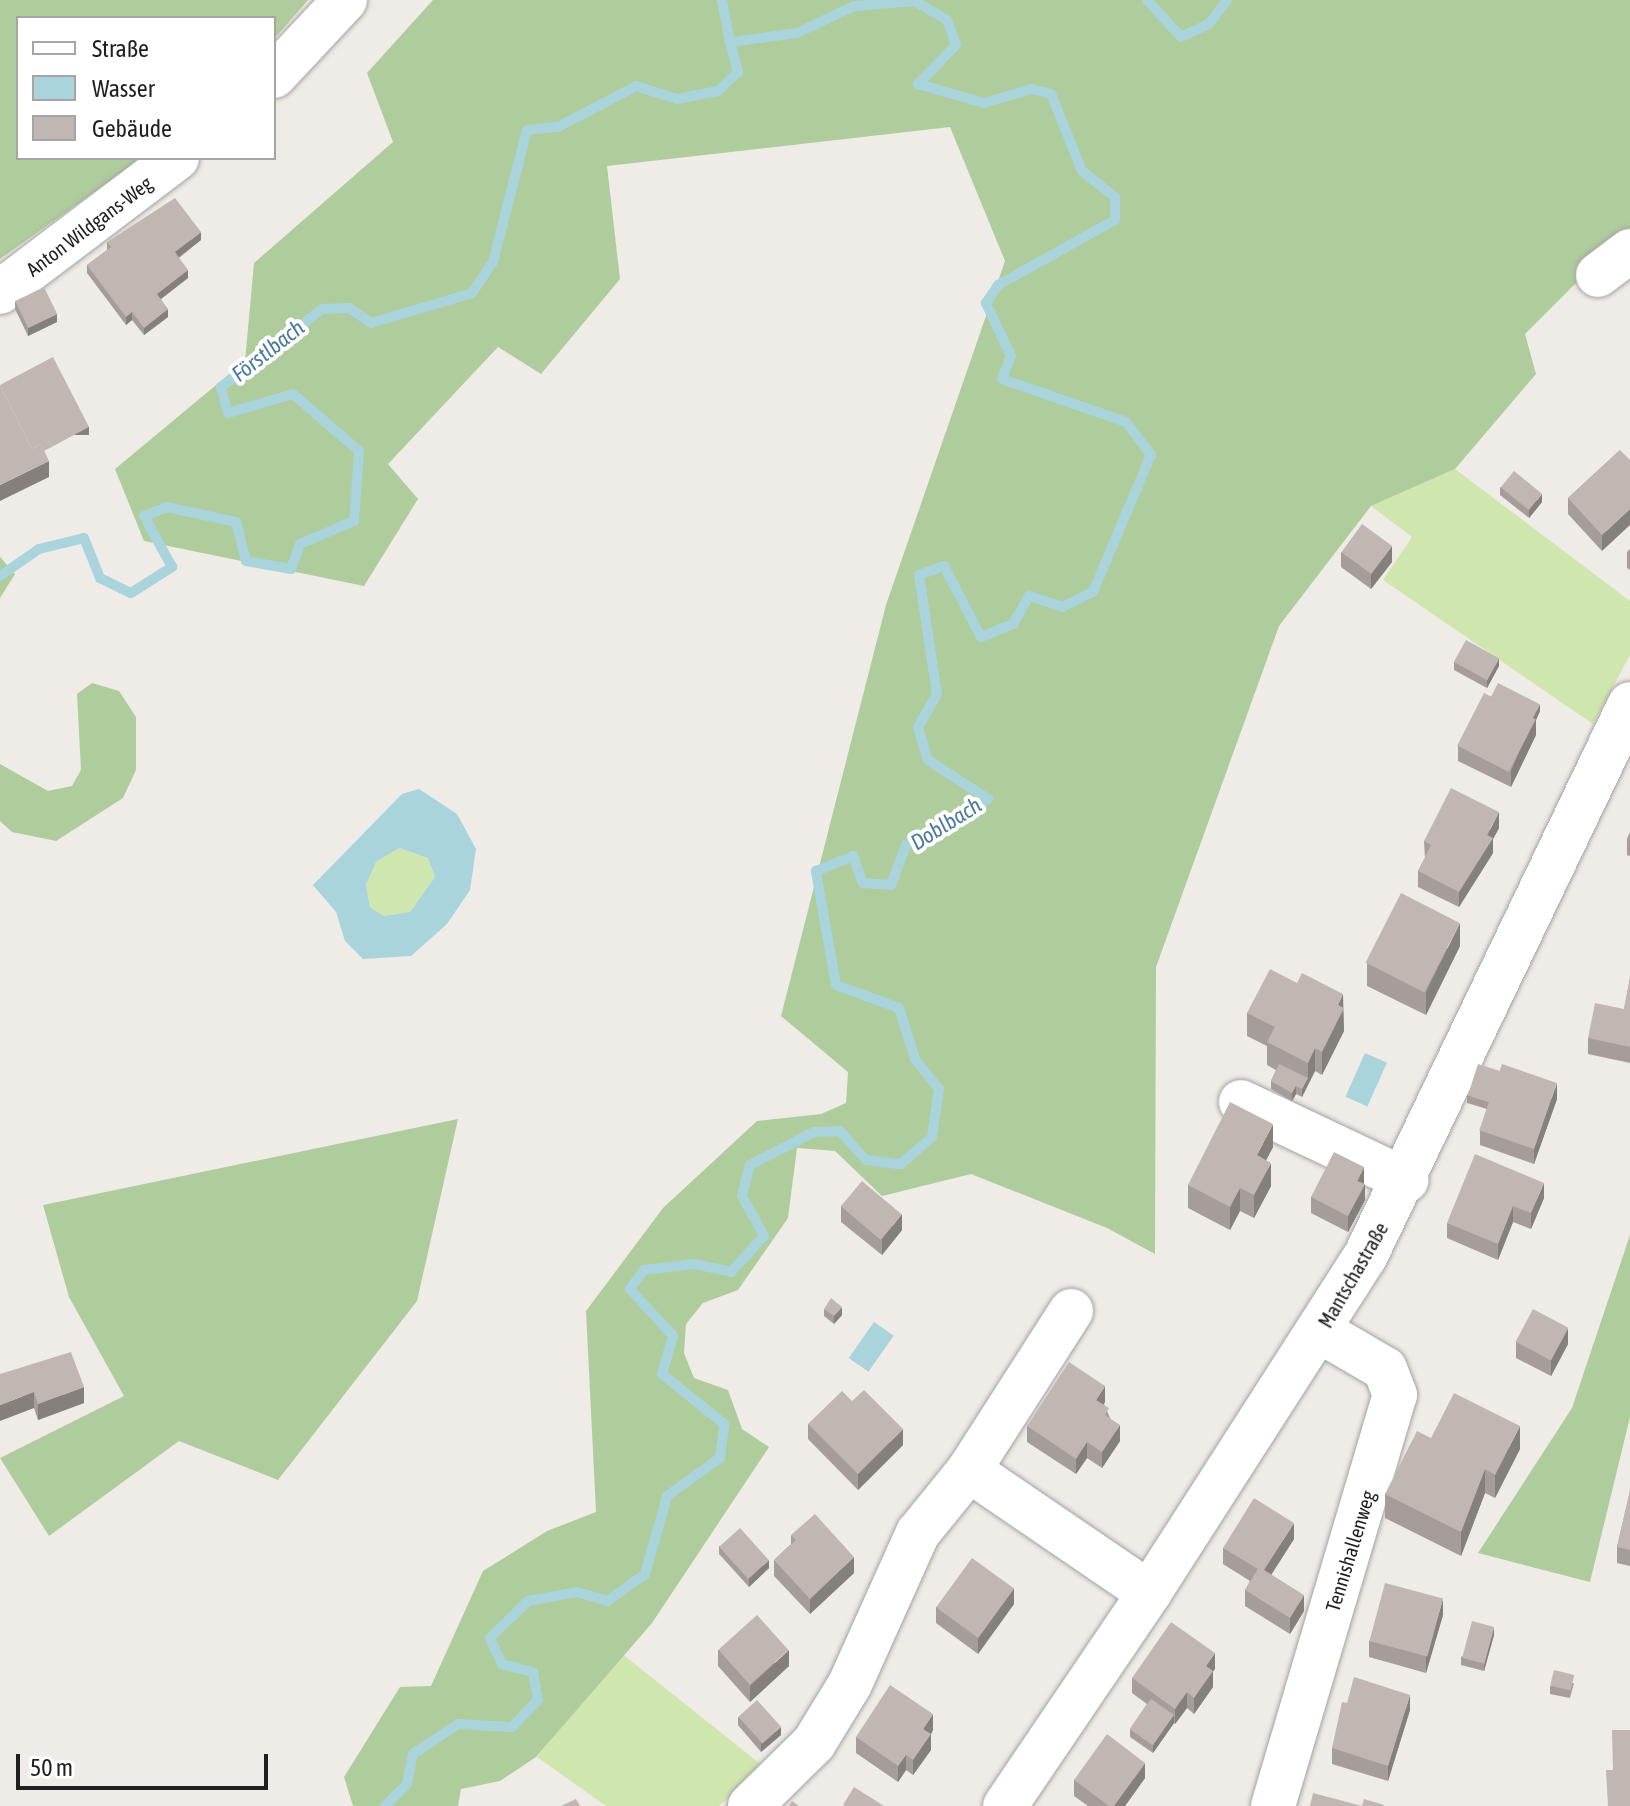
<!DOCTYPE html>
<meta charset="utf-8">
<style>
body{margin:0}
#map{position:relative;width:1630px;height:1806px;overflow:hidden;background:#efebe6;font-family:"Asap Condensed",sans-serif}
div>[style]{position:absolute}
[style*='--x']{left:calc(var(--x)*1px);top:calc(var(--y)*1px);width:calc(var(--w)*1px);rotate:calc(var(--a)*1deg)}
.grass>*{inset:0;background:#cfe7af}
.forest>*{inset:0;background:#afcc9d}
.water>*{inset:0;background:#a9d4db;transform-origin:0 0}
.stream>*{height:10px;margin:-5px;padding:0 5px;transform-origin:5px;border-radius:5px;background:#a9d4db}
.roads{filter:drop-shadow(0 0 2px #a3a3a3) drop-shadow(0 0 2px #a3a3a3)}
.minor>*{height:44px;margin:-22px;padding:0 22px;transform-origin:22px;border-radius:22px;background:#fff}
.wall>*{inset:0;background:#a59d9a}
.shaded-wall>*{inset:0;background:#86807d;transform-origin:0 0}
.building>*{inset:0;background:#c0b7b3;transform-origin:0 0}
span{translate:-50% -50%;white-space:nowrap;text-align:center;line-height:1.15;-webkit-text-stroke:8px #fff;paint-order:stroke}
.street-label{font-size:20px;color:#1f1f1f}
.water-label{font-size:22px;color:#4a799b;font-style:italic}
.legend{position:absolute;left:16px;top:16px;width:260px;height:144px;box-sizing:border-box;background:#fff;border:2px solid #a5a5a5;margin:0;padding:10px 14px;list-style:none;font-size:24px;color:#1f1f1f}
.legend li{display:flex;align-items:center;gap:16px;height:40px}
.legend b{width:40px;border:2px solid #a5a5a5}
.scale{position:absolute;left:16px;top:1754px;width:252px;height:36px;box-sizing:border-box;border:4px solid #1f1f1f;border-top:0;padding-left:10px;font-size:24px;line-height:28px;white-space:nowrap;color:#1f1f1f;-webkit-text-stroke:6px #fff;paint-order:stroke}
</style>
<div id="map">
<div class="grass">
<i style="clip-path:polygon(1455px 469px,1630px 601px,1630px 655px,1593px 724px,1383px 580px,1412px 537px,1371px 506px)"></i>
<i style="clip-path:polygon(399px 848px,428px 858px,435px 877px,410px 912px,384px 916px,370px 907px,366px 885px,376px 862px)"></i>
<i style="clip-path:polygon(621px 1653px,763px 1766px,719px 1806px,606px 1806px,537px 1757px)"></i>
</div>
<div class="forest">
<i style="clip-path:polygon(0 0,308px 0,274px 39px,274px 18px,18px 18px,18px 158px,142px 158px,0 259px)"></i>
<i style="clip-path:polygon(433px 0,1630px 0,1630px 239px,1592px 267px,1525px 334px,1536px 374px,1455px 469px,1371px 506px,1279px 626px,1156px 967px,1155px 1254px,1107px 1228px,971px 1174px,882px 1196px,835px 1151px,797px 1148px,788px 1218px,738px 1290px,703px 1303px,686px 1324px,684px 1353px,694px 1378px,728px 1390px,742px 1429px,769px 1447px,652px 1623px,536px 1757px,500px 1781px,461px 1789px,458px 1806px,353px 1806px,344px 1777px,400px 1687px,431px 1686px,483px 1571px,547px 1531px,596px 1512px,586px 1311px,663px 1208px,757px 1121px,821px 1114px,846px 1103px,848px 1072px,781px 1016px,886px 605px,1005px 261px,950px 127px,607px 166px,620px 279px,541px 374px,498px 347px,388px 464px,418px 499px,364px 586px,144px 541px,115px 469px,245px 361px,254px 263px,393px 142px,367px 73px)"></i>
<i style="clip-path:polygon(0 557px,15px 574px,0 598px)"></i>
<i style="clip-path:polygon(92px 683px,119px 691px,136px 717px,136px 770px,123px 798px,56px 841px,12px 832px,0 821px,0 764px,48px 791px,72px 786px,81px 770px,77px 694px)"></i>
<i style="clip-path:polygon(458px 1119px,417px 1301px,278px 1480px,179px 1441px,49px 1536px,0 1458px,124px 1396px,69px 1297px,43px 1205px)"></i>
<i style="clip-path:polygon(1630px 1235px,1630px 1417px,1590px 1582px,1478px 1553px,1572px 1408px)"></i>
</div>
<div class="water">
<i style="clip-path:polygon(evenodd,419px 789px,457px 814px,476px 849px,470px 890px,447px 924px,411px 956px,363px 959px,345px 941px,336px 912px,313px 885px,402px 794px,419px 789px,399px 848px,428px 858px,435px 877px,410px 912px,384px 916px,370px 907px,366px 885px,376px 862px,399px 848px)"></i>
<i style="left:1365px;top:1053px;width:24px;height:48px;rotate:24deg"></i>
<i style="left:874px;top:1322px;width:24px;height:44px;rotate:35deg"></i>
</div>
<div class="stream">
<i style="--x:1147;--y:0;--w:50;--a:47.4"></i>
<i style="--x:1181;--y:37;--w:31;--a:-25"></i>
<i style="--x:1209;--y:24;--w:30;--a:-53"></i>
<i style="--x:0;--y:576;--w:47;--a:-34.7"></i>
<i style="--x:39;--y:549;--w:46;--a:-13.7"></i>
<i style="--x:84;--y:538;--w:43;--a:68.2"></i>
<i style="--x:100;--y:578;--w:34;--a:26"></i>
<i style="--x:131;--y:593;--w:49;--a:-32.4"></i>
<i style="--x:172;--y:567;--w:58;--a:-118.8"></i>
<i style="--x:144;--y:516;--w:25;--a:-21"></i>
<i style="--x:167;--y:507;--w:71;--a:12.3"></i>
<i style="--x:236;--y:522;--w:40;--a:75.6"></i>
<i style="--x:246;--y:561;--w:46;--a:10.1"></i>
<i style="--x:291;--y:569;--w:27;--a:-70"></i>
<i style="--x:300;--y:544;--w:59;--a:-23.1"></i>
<i style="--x:354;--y:521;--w:70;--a:-85.9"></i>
<i style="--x:359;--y:451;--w:87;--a:-139.2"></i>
<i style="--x:293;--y:394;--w:68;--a:163.7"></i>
<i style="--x:228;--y:413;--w:27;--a:-105"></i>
<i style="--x:221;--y:387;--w:128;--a:-37.7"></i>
<i style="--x:322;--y:309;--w:27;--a:-2"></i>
<i style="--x:349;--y:308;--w:27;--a:34"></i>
<i style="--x:371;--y:323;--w:105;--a:-16.5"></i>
<i style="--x:472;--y:293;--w:37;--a:-56"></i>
<i style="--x:493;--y:262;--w:136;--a:-75.6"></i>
<i style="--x:527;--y:130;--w:31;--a:-6"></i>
<i style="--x:558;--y:127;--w:88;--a:-27.7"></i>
<i style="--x:636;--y:86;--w:43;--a:17.6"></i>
<i style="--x:677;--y:99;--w:42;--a:-11"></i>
<i style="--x:718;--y:91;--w:28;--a:-44"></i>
<i style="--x:738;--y:72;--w:31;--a:-105"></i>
<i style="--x:385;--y:1806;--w:31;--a:-45"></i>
<i style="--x:407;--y:1784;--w:31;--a:-79"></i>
<i style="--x:413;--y:1754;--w:54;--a:-33.7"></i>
<i style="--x:458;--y:1724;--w:54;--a:3.2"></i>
<i style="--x:512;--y:1727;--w:37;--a:-46"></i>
<i style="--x:538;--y:1700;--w:28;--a:-100"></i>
<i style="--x:533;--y:1672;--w:32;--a:-166"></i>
<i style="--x:502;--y:1664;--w:29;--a:-115"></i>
<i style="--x:490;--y:1638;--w:53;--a:-44.2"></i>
<i style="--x:528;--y:1601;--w:50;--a:-10.4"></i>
<i style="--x:577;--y:1592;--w:32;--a:16"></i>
<i style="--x:608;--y:1601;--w:46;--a:-36.1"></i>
<i style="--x:645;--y:1574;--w:81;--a:-74.2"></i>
<i style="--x:667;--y:1496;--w:65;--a:-35.6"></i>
<i style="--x:720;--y:1458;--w:34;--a:-83"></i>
<i style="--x:724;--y:1424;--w:80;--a:-141.1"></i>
<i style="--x:662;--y:1374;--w:40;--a:-74"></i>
<i style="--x:673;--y:1336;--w:64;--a:-132.5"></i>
<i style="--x:630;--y:1289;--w:24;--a:-54"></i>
<i style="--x:644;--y:1270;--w:50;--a:-6.8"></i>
<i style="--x:694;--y:1264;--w:38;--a:12"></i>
<i style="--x:731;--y:1272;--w:49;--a:-47.5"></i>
<i style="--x:764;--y:1236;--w:46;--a:-118.8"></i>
<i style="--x:742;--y:1196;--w:32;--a:-76"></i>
<i style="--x:750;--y:1165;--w:72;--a:-27.3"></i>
<i style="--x:814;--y:1132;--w:26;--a:-2"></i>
<i style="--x:840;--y:1131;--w:39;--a:48"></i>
<i style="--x:866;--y:1160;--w:35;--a:7"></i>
<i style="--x:901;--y:1164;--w:41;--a:-41.1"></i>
<i style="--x:932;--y:1137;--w:49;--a:-81.7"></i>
<i style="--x:939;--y:1089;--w:38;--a:-129"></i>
<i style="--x:915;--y:1059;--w:53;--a:-107.4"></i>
<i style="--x:899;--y:1008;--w:67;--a:-159.9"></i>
<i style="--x:836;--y:985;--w:116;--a:-100"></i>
<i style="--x:816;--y:871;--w:40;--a:-22"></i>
<i style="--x:853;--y:856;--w:29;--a:70"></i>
<i style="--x:863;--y:883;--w:28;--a:4"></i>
<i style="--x:891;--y:885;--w:43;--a:-69.4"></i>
<i style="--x:906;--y:845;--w:94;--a:-29.3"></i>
<i style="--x:988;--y:799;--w:72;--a:-147"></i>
<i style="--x:928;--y:760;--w:34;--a:-107"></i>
<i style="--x:918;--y:727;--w:38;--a:-60"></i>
<i style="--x:937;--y:694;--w:120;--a:-98.6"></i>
<i style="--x:919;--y:575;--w:27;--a:-20"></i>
<i style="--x:944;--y:566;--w:80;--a:62.5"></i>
<i style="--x:981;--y:637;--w:35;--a:-22"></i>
<i style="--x:1013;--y:624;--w:32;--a:-60"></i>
<i style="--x:1029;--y:596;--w:35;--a:18"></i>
<i style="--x:1062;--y:607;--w:34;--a:-26"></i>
<i style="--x:1093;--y:592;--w:149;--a:-67.1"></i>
<i style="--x:1151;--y:455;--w:41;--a:-127.1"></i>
<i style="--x:1126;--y:422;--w:131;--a:-160.9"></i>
<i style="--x:1002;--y:379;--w:25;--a:-69"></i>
<i style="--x:1011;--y:356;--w:59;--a:-115.3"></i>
<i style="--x:986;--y:303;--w:22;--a:-56"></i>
<i style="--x:998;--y:285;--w:134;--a:-29.1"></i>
<i style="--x:1115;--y:220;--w:23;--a:-90"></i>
<i style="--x:1115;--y:197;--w:42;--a:-141.8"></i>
<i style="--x:1082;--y:171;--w:83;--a:-111.9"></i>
<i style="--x:1051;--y:94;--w:21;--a:-166"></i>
<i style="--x:1031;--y:89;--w:49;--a:163.4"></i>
<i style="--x:984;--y:103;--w:69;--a:-163.9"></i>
<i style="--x:918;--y:84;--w:54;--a:-45.7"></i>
<i style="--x:956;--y:45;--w:27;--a:-110"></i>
<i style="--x:947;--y:20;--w:38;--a:-150"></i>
<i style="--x:914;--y:1;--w:60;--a:175.2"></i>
<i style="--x:854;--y:6;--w:63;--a:154.7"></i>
<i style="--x:797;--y:33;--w:68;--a:172.3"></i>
<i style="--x:730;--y:42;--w:43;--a:-100.8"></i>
</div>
<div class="roads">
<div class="minor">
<i style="--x:274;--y:76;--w:104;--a:-46.9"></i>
<i style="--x:1598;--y:275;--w:40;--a:-37"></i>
<i style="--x:0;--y:292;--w:222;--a:-37.1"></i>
<i style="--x:1241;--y:1102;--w:183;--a:25.3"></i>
<i style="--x:969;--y:1470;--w:218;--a:34.3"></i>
<i style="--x:750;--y:1806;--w:90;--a:-44.5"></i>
<i style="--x:814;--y:1743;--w:69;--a:-58.6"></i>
<i style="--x:850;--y:1684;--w:166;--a:-65.8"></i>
<i style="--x:918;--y:1533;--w:81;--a:-51"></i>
<i style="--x:969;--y:1470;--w:189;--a:-57.3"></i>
<i style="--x:1005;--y:1806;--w:257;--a:-55.9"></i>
<i style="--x:1149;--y:1593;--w:399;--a:-57.3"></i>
<i style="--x:1365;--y:1257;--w:613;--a:-64.4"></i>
<i style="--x:1273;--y:1806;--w:429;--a:-73.5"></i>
<i style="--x:1395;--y:1395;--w:28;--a:-111"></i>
<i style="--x:1385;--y:1369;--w:75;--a:-149.7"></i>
</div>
</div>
<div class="wall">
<i style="clip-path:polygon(201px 240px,179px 258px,188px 278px,161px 299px,168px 317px,144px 335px,132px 320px,126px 325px,87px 273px,87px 265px,107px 250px,107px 242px)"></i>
<i style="clip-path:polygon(15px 301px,57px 322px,28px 336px,15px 309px)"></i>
<i style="clip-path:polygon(1620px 450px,1602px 551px,1568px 514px,1568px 498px)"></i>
<i style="clip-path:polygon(1500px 487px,1542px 502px,1529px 518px,1500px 495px)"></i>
<i style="clip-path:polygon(1630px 549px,1630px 570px,1627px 568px,1627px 552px)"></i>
<i style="clip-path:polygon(1341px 552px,1392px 562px,1371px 589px,1341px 567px)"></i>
<i style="clip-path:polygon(1454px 662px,1499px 666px,1487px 688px,1454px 670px)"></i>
<i style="clip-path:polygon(1491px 697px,1540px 711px,1536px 720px,1536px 735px,1511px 787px,1458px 761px,1458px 746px)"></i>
<i style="clip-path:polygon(1499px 828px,1493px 839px,1493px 853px,1459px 907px,1418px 887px,1418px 871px,1425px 858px,1424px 841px)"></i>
<i style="clip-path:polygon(1630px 832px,1630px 856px,1627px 855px,1627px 839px)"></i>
<i style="clip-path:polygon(1460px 946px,1426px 1015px,1367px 986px,1367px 963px)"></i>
<i style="clip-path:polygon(1630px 978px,1630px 1063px,1588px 1054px,1588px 1038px,1624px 1009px)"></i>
<i style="clip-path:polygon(1343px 1007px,1344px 1031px,1322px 1075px,1315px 1071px,1302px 1097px,1296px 1094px,1292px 1101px,1271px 1089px,1271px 1081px,1276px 1070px,1267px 1065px,1267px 1046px,1247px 1036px,1247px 1013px)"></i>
<i style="clip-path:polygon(1467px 1095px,1557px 1099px,1534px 1164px,1480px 1145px,1480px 1130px,1487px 1109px,1467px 1103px)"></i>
<i style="clip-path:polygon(1273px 1147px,1266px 1160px,1271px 1186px,1254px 1218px,1240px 1211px,1230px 1230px,1188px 1208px,1188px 1185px)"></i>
<i style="clip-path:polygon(1364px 1183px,1365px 1200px,1348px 1232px,1311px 1213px,1311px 1197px)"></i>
<i style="clip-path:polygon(1544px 1198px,1531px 1229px,1513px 1222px,1498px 1260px,1447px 1238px,1447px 1223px)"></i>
<i style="clip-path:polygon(841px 1206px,902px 1230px,882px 1255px,841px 1222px)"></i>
<i style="clip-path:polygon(824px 1309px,842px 1315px,834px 1324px,824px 1316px)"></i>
<i style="clip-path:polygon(1516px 1342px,1568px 1344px,1551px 1376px,1516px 1358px)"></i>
<i style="clip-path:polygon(0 1374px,84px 1403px,38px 1420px,34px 1408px)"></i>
<i style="clip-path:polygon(1105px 1402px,1104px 1404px,1120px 1441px,1102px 1468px,1087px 1458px,1076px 1474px,1027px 1442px,1027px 1426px)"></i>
<i style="clip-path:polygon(808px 1424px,903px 1445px,858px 1490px,808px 1439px)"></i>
<i style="clip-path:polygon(1431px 1438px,1520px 1449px,1495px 1498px,1485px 1493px,1461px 1556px,1385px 1518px,1385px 1494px)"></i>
<i style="clip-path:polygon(1630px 1491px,1630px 1566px,1617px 1563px,1617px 1547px)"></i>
<i style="clip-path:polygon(791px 1535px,854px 1573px,810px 1614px,774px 1576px,774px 1560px,791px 1544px)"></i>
<i style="clip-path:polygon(1294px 1539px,1271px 1575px,1304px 1611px,1290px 1634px,1245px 1606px,1245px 1590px,1250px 1581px,1223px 1564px,1223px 1548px)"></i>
<i style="clip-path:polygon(719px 1546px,769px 1568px,749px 1587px,719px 1554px)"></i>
<i style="clip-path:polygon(1014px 1604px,978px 1654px,936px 1623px,936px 1607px)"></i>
<i style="clip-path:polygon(1443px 1615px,1426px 1673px,1369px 1657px,1369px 1641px)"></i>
<i style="clip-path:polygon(1494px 1635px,1484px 1671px,1461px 1665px,1461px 1657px)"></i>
<i style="clip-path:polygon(718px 1650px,789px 1666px,750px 1702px,718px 1666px)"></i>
<i style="clip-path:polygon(1215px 1669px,1213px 1671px,1213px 1687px,1194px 1714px,1187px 1708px,1175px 1724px,1174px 1723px,1153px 1753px,1130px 1737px,1130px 1729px,1147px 1704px,1132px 1693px,1132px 1678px)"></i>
<i style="clip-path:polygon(1574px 1683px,1570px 1698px,1550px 1694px,1550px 1686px)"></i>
<i style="clip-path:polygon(1347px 1703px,1410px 1710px,1388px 1781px,1332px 1764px,1332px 1748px)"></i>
<i style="clip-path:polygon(738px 1717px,781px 1735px,761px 1752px,738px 1725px)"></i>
<i style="clip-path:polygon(933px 1730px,931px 1734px,931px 1750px,913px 1775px,906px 1770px,898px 1782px,856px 1753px,856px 1737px)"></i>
<i style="clip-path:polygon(1145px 1778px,1125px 1806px,1088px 1806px,1074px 1796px,1074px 1780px)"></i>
</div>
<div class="shaded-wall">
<i style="clip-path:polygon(201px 232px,201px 240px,175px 260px,175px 252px)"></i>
<i style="clip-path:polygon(188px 270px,188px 278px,157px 302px,157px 294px)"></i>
<i style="clip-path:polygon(168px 309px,168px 317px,144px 335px,144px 328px)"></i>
<i style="clip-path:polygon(132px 312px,132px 320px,126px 325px,126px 317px)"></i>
<i style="clip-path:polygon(57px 314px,57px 322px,28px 336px,28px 328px)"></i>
<i style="left:89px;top:427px;width:8px;height:64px;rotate:90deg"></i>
<i style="clip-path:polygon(49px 461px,49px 477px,0 501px,0 485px)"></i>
<i style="clip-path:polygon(1542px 494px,1542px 502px,1529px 518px,1529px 510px)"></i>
<i style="clip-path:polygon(1630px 509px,1630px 525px,1602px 551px,1602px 535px)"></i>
<i style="clip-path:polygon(1392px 546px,1392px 562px,1371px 589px,1371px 574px)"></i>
<i style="clip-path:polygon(1499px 658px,1499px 666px,1487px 688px,1487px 680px)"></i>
<i style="clip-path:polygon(1540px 704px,1540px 711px,1536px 720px,1536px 735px,1511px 787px,1511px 771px,1530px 724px)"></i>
<i style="clip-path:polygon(1499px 812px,1499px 828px,1493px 839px,1493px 853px,1459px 907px,1459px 892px)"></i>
<i style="clip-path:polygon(1460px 923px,1460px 946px,1426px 1015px,1426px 992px)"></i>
<i style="clip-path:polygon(1343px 994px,1344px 1031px,1322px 1075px,1322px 1052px,1338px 1005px)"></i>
<i style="clip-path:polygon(1315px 1048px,1315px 1071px,1302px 1097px,1302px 1089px,1308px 1078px,1308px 1063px)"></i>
<i style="clip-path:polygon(1557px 1083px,1557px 1099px,1534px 1164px,1534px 1148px)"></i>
<i style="clip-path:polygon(1296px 1086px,1296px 1094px,1292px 1101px,1292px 1093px)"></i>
<i style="clip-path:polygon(1273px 1124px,1273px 1147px,1257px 1178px,1257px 1155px)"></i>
<i style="clip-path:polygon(1271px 1163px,1271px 1186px,1254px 1218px,1254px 1195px)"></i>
<i style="clip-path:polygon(1364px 1167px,1364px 1183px,1357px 1197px,1357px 1181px)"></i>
<i style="clip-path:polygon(1544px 1183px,1544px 1198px,1531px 1229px,1531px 1213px)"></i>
<i style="clip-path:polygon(1365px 1184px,1365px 1200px,1348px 1232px,1348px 1216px)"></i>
<i style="clip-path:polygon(1240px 1188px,1240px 1211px,1230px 1230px,1230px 1207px)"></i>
<i style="clip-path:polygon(1513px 1206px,1513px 1222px,1498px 1260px,1498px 1244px)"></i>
<i style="clip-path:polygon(902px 1214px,902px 1230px,882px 1255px,882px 1239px)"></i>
<i style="clip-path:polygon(842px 1307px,842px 1315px,834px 1324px,834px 1316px)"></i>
<i style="clip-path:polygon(1568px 1328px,1568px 1344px,1551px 1376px,1551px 1360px)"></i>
<i style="clip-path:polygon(1105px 1386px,1105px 1402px,1096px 1415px,1096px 1400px)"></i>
<i style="clip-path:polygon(84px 1387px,84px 1403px,38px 1420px,38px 1404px)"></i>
<i style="clip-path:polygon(34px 1392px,34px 1408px,0 1421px,0 1405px)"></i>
<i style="clip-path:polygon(1120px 1425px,1120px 1441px,1102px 1468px,1102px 1452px)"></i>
<i style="clip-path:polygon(1520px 1426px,1520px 1449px,1495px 1498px,1495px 1475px)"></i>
<i style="clip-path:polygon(903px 1429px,903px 1445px,858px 1490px,858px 1474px)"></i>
<i style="clip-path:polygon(1087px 1442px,1087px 1458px,1076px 1474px,1076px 1459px)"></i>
<i style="clip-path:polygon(1485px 1469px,1485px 1493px,1461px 1556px,1461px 1532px)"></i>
<i style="clip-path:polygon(1294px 1523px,1294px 1539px,1264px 1586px,1264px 1570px)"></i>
<i style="clip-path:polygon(854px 1557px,854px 1573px,810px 1614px,810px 1599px)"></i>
<i style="clip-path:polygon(769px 1560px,769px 1568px,749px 1587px,749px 1579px)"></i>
<i style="clip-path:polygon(1014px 1588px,1014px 1604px,978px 1654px,978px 1638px)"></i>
<i style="clip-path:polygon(1304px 1595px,1304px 1611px,1290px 1634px,1290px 1618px)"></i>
<i style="clip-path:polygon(1443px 1599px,1443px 1615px,1426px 1673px,1426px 1657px)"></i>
<i style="clip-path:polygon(1494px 1627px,1494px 1635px,1484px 1671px,1484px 1663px)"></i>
<i style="clip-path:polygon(789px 1650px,789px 1666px,750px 1702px,750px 1686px)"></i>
<i style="clip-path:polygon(1215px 1653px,1215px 1669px,1212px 1673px,1213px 1671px,1213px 1687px,1194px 1714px,1194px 1698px,1206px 1666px)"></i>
<i style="clip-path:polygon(1187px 1692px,1187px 1708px,1175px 1724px,1175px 1709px)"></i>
<i style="clip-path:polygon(1410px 1695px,1410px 1710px,1388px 1781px,1388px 1766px)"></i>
<i style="clip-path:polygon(933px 1714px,933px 1730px,931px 1734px,931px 1750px,913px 1775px,913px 1760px,923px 1729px)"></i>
<i style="clip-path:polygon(1174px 1715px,1174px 1723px,1153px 1753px,1153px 1745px)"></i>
<i style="clip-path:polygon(781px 1727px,781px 1735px,761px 1752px,761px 1744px)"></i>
<i style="clip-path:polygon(906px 1755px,906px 1770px,898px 1782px,898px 1766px)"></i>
<i style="clip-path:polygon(1145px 1763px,1145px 1778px,1125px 1806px,1114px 1806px)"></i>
</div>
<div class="building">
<i style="clip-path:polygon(175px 198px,201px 232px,175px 252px,188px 270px,157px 294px,168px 309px,144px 328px,132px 312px,126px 317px,87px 265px,111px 247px,107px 242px)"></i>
<i style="left:44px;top:287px;width:30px;height:32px;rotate:64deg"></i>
<i style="clip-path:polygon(53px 357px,89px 427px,44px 451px,41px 444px,32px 449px,0 385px)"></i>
<i style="clip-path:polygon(0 385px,32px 449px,41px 444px,49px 461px,0 485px)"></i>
<i style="clip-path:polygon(1620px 450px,1630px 460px,1630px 509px,1602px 535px,1568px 498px)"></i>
<i style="left:1514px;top:471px;width:36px;height:21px;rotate:39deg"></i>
<i style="left:1362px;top:524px;width:37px;height:35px;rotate:36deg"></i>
<i style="left:1466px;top:640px;width:38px;height:25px;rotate:29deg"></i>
<i style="left:1498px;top:683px;width:47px;height:16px;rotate:27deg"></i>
<i style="left:1484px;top:693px;width:58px;height:59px;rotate:27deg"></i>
<i style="clip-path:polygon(1451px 788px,1499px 812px,1487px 835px,1493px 838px,1459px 892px,1418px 871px,1431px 845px,1424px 841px)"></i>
<i style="left:1401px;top:893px;width:66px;height:78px;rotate:27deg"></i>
<i style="clip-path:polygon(1270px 969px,1297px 983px,1302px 973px,1343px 994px,1338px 1005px,1344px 1008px,1322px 1052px,1315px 1048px,1308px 1063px,1267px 1042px,1275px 1027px,1247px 1013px)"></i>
<i style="clip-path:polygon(1630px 978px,1630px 1047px,1588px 1038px,1595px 1003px,1624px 1009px)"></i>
<i style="clip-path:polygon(1279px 1064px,1308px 1078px,1302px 1089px,1296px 1086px,1292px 1093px,1271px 1081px)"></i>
<i style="left:1478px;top:1064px;width:23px;height:33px;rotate:18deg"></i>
<i style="left:1502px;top:1064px;width:58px;height:70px;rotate:19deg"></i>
<i style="clip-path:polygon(1230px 1102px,1273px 1124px,1257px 1155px,1271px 1163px,1254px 1195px,1240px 1188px,1230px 1207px,1188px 1185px)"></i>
<i style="clip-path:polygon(1334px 1152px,1364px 1167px,1357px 1181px,1365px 1184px,1348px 1216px,1311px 1197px)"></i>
<i style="clip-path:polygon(1475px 1154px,1544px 1183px,1531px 1213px,1513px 1206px,1498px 1244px,1447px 1223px)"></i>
<i style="left:862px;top:1181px;width:52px;height:33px;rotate:40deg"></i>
<i style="clip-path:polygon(831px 1298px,842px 1307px,834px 1316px,824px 1309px)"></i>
<i style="left:1533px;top:1309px;width:40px;height:37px;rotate:28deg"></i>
<i style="clip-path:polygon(71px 1352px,84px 1387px,38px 1404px,34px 1392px,0 1405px,0 1374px)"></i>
<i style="clip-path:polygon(1069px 1362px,1105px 1386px,1096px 1400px,1109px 1408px,1105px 1415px,1120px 1425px,1102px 1452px,1087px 1442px,1076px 1459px,1027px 1426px)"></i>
<i style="clip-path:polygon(864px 1390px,903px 1429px,858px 1474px,808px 1424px,842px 1391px,852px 1401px)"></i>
<i style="clip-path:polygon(1454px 1393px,1520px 1426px,1495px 1475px,1485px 1469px,1461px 1532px,1385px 1494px,1417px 1431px,1431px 1438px)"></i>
<i style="clip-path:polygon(1630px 1491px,1630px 1550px,1617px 1547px)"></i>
<i style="clip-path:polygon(1254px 1498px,1294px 1523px,1264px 1570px,1304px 1595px,1290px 1618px,1245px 1590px,1258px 1569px,1223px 1548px)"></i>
<i style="clip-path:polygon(815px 1514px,854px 1557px,810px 1599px,774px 1560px,796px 1540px,791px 1535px)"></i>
<i style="left:740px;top:1528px;width:43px;height:28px;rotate:48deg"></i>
<i style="left:972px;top:1558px;width:52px;height:61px;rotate:36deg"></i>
<i style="left:1385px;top:1583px;width:60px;height:60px;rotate:15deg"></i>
<i style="left:757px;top:1615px;width:47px;height:52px;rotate:48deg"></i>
<i style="left:1472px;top:1621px;width:23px;height:38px;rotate:15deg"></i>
<i style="clip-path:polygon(1171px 1622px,1215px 1653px,1206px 1666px,1213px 1671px,1194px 1698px,1187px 1692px,1175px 1709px,1132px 1678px)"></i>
<i style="left:1554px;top:1670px;width:21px;height:16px;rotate:14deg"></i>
<i style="clip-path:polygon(1354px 1677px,1410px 1695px,1388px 1766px,1332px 1748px,1342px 1702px,1347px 1703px)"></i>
<i style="clip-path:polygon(890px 1685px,933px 1714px,923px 1729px,931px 1734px,913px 1760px,906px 1755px,898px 1766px,856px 1737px)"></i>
<i style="left:1151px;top:1699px;width:28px;height:37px;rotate:35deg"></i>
<i style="left:757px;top:1700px;width:36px;height:25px;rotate:48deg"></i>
<i style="clip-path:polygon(1612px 1730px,1630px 1730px,1630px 1806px,1608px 1806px,1606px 1770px,1613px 1770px)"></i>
<i style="clip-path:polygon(1107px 1734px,1145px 1763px,1114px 1806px,1109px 1806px,1074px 1780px)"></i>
<i style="clip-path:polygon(854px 1787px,884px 1806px,845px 1806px,843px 1805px)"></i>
<i style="clip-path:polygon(1313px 1793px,1362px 1806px,1310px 1806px)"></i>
<i style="clip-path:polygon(576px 1799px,580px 1806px,561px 1806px)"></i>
<i style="clip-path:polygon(1364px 1799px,1384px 1805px,1383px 1806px,1362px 1806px)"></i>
<i style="clip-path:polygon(792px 1801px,799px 1806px,789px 1806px)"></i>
</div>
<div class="street-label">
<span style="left:89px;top:226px;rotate:-37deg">Anton Wildgans-Weg</span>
<span style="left:1353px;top:1275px;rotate:-60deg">Mantschastraße</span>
<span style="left:1350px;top:1551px;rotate:-73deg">Tennishallenweg</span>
</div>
<div class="water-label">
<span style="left:268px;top:351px;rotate:-38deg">Förstlbach</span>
<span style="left:946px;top:824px;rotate:-32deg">Doblbach</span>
</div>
<ul class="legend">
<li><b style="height:10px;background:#fff"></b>Straße</li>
<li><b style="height:22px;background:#a9d4db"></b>Wasser</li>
<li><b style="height:22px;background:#c0b7b3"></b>Gebäude</li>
</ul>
<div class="scale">50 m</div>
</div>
